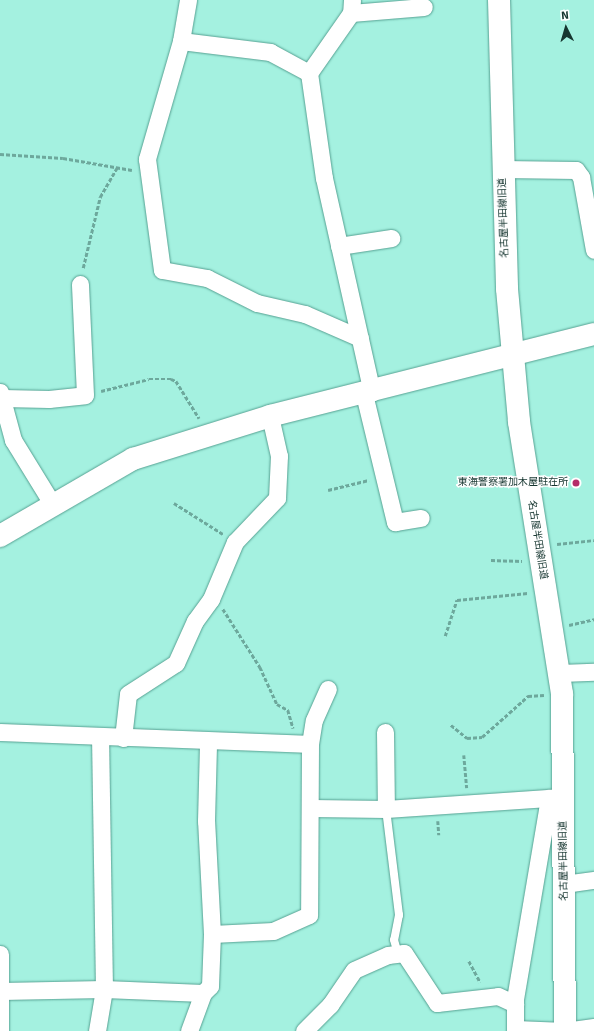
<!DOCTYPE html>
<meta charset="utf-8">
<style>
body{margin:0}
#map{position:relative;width:594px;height:1031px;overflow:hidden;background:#a4f1e0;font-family:Signika,"Noto Sans JP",sans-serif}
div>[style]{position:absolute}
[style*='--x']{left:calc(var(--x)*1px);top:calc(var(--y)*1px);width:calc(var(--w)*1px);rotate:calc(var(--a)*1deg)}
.path>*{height:2.5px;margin-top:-1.25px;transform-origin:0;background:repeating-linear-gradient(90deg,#6da89c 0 4px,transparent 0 6px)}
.roads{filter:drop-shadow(0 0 1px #56a192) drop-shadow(0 0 1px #56a192)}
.lane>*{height:8px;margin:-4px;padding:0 4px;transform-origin:4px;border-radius:4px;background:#fff}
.street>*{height:17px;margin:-8.5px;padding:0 8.5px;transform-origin:8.5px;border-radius:8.5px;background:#fff}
.secondary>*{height:22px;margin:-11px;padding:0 11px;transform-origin:11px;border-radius:11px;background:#fff}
.dots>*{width:11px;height:11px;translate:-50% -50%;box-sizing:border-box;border:2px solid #fff;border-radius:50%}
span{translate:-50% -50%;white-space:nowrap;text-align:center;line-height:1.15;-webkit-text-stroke:3px #fff;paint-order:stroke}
.street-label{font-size:10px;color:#163630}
.poi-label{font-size:10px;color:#163630}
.right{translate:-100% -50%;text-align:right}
.north{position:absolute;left:546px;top:8px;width:40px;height:40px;-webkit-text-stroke:3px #fff;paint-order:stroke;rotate:355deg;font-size:11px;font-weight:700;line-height:16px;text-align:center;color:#163630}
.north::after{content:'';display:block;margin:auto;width:14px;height:18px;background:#163630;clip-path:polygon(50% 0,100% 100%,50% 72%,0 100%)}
</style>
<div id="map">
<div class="path">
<i style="--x:0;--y:154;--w:63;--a:3.6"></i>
<i style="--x:63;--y:158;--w:70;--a:9.9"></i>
<i style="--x:83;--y:268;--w:73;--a:-76.5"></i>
<i style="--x:100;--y:197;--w:34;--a:-60"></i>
<i style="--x:101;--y:391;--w:49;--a:-14"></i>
<i style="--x:149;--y:379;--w:22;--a:0"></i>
<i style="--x:171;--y:379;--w:5;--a:22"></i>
<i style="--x:176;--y:381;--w:44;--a:58.1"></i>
<i style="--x:328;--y:490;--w:42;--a:-13.7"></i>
<i style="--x:174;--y:503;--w:58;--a:32.3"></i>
<i style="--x:557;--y:544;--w:37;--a:-6"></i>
<i style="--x:491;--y:560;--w:31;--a:2"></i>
<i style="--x:223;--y:609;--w:69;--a:57.5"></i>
<i style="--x:260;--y:667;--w:41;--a:65.3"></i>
<i style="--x:277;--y:704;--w:13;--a:29"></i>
<i style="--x:288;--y:710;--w:19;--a:74"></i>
<i style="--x:569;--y:625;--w:26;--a:-13"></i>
<i style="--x:445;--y:636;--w:38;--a:-72"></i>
<i style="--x:457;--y:600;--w:71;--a:-5.6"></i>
<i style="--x:451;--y:725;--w:21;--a:39"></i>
<i style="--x:467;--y:738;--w:15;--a:-4"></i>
<i style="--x:482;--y:737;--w:62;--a:-41.7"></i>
<i style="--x:528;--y:696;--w:16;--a:-4"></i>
<i style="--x:464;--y:755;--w:33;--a:85"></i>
<i style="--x:438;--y:821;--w:14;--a:86"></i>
<i style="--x:469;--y:961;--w:24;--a:62"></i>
</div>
<div class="roads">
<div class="lane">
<i style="--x:386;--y:809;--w:107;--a:83"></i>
<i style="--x:399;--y:915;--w:25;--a:101"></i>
<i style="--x:394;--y:940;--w:15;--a:74"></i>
</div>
<div class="street">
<i style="--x:188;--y:0;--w:42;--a:99.7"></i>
<i style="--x:181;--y:41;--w:90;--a:7"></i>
<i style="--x:270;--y:52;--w:44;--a:28.3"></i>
<i style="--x:352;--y:0;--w:13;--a:94"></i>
<i style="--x:351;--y:13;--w:73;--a:125"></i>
<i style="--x:309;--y:73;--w:106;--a:81.9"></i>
<i style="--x:324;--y:178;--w:220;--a:77.4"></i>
<i style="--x:351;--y:13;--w:73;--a:-4.7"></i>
<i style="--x:181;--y:41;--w:123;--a:106.1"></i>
<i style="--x:147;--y:159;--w:112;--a:82.3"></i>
<i style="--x:162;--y:270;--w:46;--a:10.1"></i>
<i style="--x:207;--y:278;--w:56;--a:26.6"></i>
<i style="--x:257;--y:303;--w:49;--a:12.9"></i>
<i style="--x:305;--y:314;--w:60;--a:23.6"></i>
<i style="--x:502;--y:169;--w:74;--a:0.8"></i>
<i style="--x:576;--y:170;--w:9;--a:54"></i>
<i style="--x:581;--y:177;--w:74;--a:79.9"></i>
<i style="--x:339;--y:246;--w:53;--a:-8.7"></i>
<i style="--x:0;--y:392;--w:50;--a:74.8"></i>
<i style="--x:13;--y:440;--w:76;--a:58.4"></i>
<i style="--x:364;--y:394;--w:132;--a:76.4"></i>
<i style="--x:395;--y:522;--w:26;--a:-9"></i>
<i style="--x:2;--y:398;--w:47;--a:1.2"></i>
<i style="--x:49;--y:399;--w:36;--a:-6"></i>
<i style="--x:85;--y:395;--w:111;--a:-92.6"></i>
<i style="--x:560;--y:673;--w:34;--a:-2"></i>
<i style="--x:0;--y:732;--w:310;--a:2.2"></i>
<i style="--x:310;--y:744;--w:171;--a:90.3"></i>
<i style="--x:309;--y:915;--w:39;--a:156"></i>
<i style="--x:273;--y:931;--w:61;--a:177.2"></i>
<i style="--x:385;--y:732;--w:77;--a:89.3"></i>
<i style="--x:123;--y:738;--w:44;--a:-83.5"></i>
<i style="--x:128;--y:694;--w:57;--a:-32.9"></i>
<i style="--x:176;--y:663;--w:46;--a:-65.7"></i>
<i style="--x:195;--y:621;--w:27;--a:-54"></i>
<i style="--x:211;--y:599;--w:62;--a:-67.2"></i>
<i style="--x:235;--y:542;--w:61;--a:-46.3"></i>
<i style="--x:277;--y:498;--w:42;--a:-87.3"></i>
<i style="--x:279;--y:456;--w:41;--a:-102.7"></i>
<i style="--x:310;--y:744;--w:24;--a:-81"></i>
<i style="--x:314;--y:720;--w:34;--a:-66"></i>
<i style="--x:311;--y:808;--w:75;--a:0.8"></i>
<i style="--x:386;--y:809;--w:177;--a:-3.9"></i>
<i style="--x:564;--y:884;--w:30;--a:-8"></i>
<i style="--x:0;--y:954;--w:77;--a:90"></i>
<i style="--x:1;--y:991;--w:103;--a:-1.1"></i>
<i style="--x:104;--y:989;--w:99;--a:2.3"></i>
<i style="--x:515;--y:1029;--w:50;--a:2.3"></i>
<i style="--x:565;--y:1031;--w:29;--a:-8"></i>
<i style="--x:97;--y:1031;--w:43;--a:-80.5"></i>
<i style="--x:104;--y:989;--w:252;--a:-90.9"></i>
<i style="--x:189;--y:1031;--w:40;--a:-69.8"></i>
<i style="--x:203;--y:993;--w:10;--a:-45"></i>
<i style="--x:210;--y:986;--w:52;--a:-87.8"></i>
<i style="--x:212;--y:934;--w:113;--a:-93"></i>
<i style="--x:206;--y:821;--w:79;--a:-88.5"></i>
<i style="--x:304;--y:1031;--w:37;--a:-45"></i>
<i style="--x:330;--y:1005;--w:42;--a:-55.6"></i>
<i style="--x:354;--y:970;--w:37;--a:-24"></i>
<i style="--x:388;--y:955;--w:16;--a:-7"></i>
<i style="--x:404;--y:953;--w:60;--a:56.6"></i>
<i style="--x:437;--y:1003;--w:61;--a:-6.5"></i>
<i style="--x:498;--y:996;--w:19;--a:25"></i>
<i style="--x:515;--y:1031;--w:32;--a:-90"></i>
<i style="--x:515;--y:999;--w:204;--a:-80.4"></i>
</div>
<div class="secondary">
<i style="--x:499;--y:0;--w:289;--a:88.4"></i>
<i style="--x:507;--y:289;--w:134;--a:84.8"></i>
<i style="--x:519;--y:422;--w:275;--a:81"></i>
<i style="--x:562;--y:694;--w:337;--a:89.5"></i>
<i style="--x:0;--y:536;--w:154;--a:-30.1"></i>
<i style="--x:133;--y:459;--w:144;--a:-17.4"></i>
<i style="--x:270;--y:416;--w:334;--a:-14.2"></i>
</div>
</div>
<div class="dots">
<i style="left:576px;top:483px;background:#b52c69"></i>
</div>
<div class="street-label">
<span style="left:504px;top:218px;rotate:-92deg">名古屋半田線旧道</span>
<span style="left:537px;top:540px;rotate:81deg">名古屋半田線旧道</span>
<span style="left:564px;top:861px;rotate:-91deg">名古屋半田線旧道</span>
</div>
<div class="poi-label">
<span class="right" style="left:568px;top:483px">東海警察署加木屋駐在所</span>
</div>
<div class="north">N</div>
</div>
